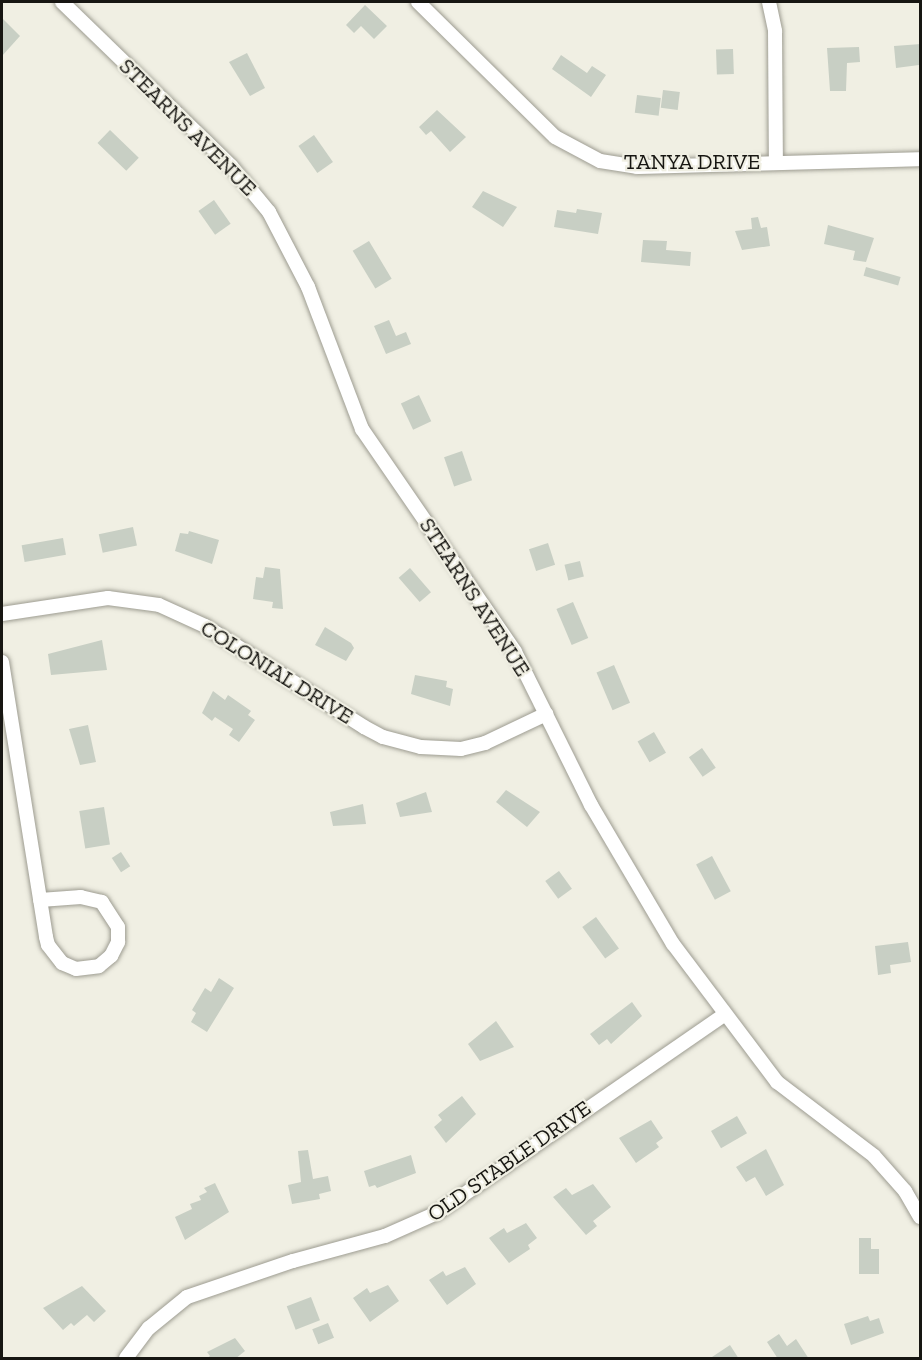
<!DOCTYPE html>
<style>
body{margin:0}
#map{position:relative;width:922px;height:1360px;overflow:hidden;background:#f0efe3;font-family:"Zilla Slab",serif}
div>[style]{position:absolute}
[style*='--x']{left:calc(var(--x)*1px);top:calc(var(--y)*1px);width:calc(var(--w)*1px);rotate:calc(var(--a)*1deg)}
.building>*{inset:0;background:#c8cfc4;transform-origin:0 0}
.roads{filter:drop-shadow(0 0 2px #9d9c91) drop-shadow(0 0 2px #9d9c91)}
.street>*{height:14px;margin:-7px;padding:0 7px;transform-origin:7px;border-radius:7px;background:#fff}
span{translate:-50% -50%;white-space:nowrap;text-align:center;line-height:1.15;-webkit-text-stroke:4.5px #f0efe3;paint-order:stroke}
.street-label{font-size:22px;color:#171612}
.frame{position:absolute;inset:0;border:3px solid #171612;pointer-events:none}
</style>
<div id="map">
<div class="building">
<i style="clip-path:polygon(365px 5px,387px 26px,374px 39px,361px 26px,354px 33px,346px 25px)"></i>
<i style="clip-path:polygon(2px 18px,20px 36px,2px 56px)"></i>
<i style="clip-path:polygon(921px 44px,919px 65px,896px 68px,894px 46px)"></i>
<i style="clip-path:polygon(859px 47px,860px 62px,847px 63px,846px 91px,830px 91px,827px 48px)"></i>
<i style="left:733px;top:49px;width:25px;height:17px;rotate:88deg"></i>
<i style="clip-path:polygon(247px 53px,265px 88px,250px 96px,229px 62px)"></i>
<i style="clip-path:polygon(561px 55px,587px 73px,592px 66px,606px 75px,591px 97px,552px 69px)"></i>
<i style="left:663px;top:90px;width:17px;height:18px;rotate:7deg"></i>
<i style="left:637px;top:95px;width:24px;height:18px;rotate:7deg"></i>
<i style="clip-path:polygon(437px 110px,466px 137px,450px 152px,431px 131px,426px 135px,419px 127px)"></i>
<i style="left:110px;top:130px;width:40px;height:18px;rotate:44deg"></i>
<i style="left:314px;top:135px;width:33px;height:19px;rotate:55deg"></i>
<i style="clip-path:polygon(483px 191px,517px 207px,503px 227px,472px 207px)"></i>
<i style="left:214px;top:200px;width:29px;height:19px;rotate:55deg"></i>
<i style="clip-path:polygon(577px 209px,602px 213px,598px 234px,554px 227px,557px 210px,576px 213px)"></i>
<i style="clip-path:polygon(758px 217px,761px 228px,767px 227px,770px 246px,742px 250px,735px 231px,752px 229px,751px 218px)"></i>
<i style="clip-path:polygon(828px 225px,874px 238px,866px 262px,853px 260px,855px 251px,824px 244px)"></i>
<i style="clip-path:polygon(643px 240px,667px 241px,666px 250px,691px 252px,690px 266px,641px 262px)"></i>
<i style="left:369px;top:241px;width:44px;height:19px;rotate:59deg"></i>
<i style="left:866px;top:267px;width:36px;height:9px;rotate:16deg"></i>
<i style="clip-path:polygon(389px 320px,396px 336px,406px 332px,411px 344px,386px 354px,374px 326px)"></i>
<i style="left:419px;top:395px;width:29px;height:20px;rotate:65deg"></i>
<i style="left:462px;top:451px;width:31px;height:19px;rotate:71deg"></i>
<i style="left:133px;top:527px;width:19px;height:35px;rotate:78deg"></i>
<i style="clip-path:polygon(189px 531px,219px 540px,212px 564px,175px 551px,180px 533px,188px 534px)"></i>
<i style="left:63px;top:538px;width:17px;height:42px;rotate:80deg"></i>
<i style="left:548px;top:543px;width:23px;height:20px;rotate:72deg"></i>
<i style="left:580px;top:561px;width:16px;height:16px;rotate:76deg"></i>
<i style="clip-path:polygon(265px 567px,280px 569px,283px 609px,272px 608px,273px 602px,253px 599px,256px 577px,263px 578px)"></i>
<i style="left:410px;top:568px;width:32px;height:15px;rotate:49deg"></i>
<i style="left:573px;top:602px;width:39px;height:18px;rotate:67deg"></i>
<i style="clip-path:polygon(325px 627px,351px 643px,354px 648px,346px 661px,315px 645px)"></i>
<i style="clip-path:polygon(102px 640px,107px 670px,51px 675px,48px 654px)"></i>
<i style="left:614px;top:665px;width:41px;height:19px;rotate:67deg"></i>
<i style="clip-path:polygon(415px 675px,447px 681px,446px 687px,453px 689px,450px 706px,411px 694px)"></i>
<i style="clip-path:polygon(213px 691px,225px 700px,228px 695px,251px 711px,248px 715px,255px 720px,239px 742px,229px 735px,233px 729px,215px 717px,212px 721px,202px 713px)"></i>
<i style="clip-path:polygon(88px 725px,96px 762px,80px 765px,69px 729px)"></i>
<i style="left:654px;top:732px;width:24px;height:19px;rotate:60deg"></i>
<i style="left:702px;top:748px;width:24px;height:16px;rotate:55deg"></i>
<i style="clip-path:polygon(506px 790px,540px 812px,527px 827px,496px 802px)"></i>
<i style="clip-path:polygon(426px 792px,432px 812px,400px 817px,396px 803px)"></i>
<i style="clip-path:polygon(363px 804px,366px 824px,333px 826px,330px 812px)"></i>
<i style="left:104px;top:807px;width:38px;height:25px;rotate:81deg"></i>
<i style="left:121px;top:852px;width:17px;height:11px;rotate:57deg"></i>
<i style="left:712px;top:856px;width:40px;height:18px;rotate:62deg"></i>
<i style="left:559px;top:871px;width:22px;height:17px;rotate:54deg"></i>
<i style="left:596px;top:917px;width:39px;height:17px;rotate:54deg"></i>
<i style="clip-path:polygon(908px 942px,911px 962px,890px 965px,891px 973px,878px 975px,875px 946px)"></i>
<i style="clip-path:polygon(219px 978px,234px 988px,207px 1032px,191px 1022px,196px 1013px,192px 1010px,205px 988px,211px 992px)"></i>
<i style="clip-path:polygon(632px 1002px,642px 1016px,611px 1044px,607px 1039px,599px 1045px,590px 1034px)"></i>
<i style="clip-path:polygon(496px 1021px,514px 1047px,480px 1061px,468px 1044px)"></i>
<i style="clip-path:polygon(462px 1096px,476px 1114px,446px 1143px,434px 1127px,442px 1120px,438px 1115px)"></i>
<i style="left:737px;top:1116px;width:20px;height:30px;rotate:60deg"></i>
<i style="clip-path:polygon(651px 1120px,663px 1138px,656px 1143px,659px 1147px,636px 1163px,619px 1138px)"></i>
<i style="clip-path:polygon(766px 1149px,784px 1185px,766px 1196px,755px 1177px,746px 1182px,736px 1167px)"></i>
<i style="clip-path:polygon(308px 1150px,313px 1179px,328px 1176px,331px 1191px,319px 1194px,320px 1199px,292px 1204px,288px 1185px,301px 1182px,298px 1151px)"></i>
<i style="clip-path:polygon(411px 1155px,416px 1173px,377px 1188px,375px 1185px,369px 1187px,364px 1171px)"></i>
<i style="clip-path:polygon(215px 1183px,229px 1212px,185px 1240px,175px 1217px,192px 1209px,190px 1204px,201px 1200px,199px 1196px,207px 1192px,204px 1188px)"></i>
<i style="clip-path:polygon(593px 1184px,611px 1207px,593px 1221px,597px 1226px,586px 1235px,553px 1197px,566px 1188px,572px 1195px)"></i>
<i style="clip-path:polygon(526px 1223px,537px 1238px,528px 1245px,530px 1249px,509px 1263px,489px 1238px,504px 1228px,507px 1233px)"></i>
<i style="clip-path:polygon(859px 1238px,871px 1238px,871px 1249px,879px 1249px,879px 1274px,859px 1274px)"></i>
<i style="clip-path:polygon(465px 1267px,476px 1284px,447px 1305px,429px 1280px,443px 1271px,446px 1276px)"></i>
<i style="clip-path:polygon(388px 1285px,399px 1301px,370px 1322px,353px 1298px,367px 1288px,370px 1293px)"></i>
<i style="clip-path:polygon(82px 1286px,106px 1311px,94px 1322px,87px 1315px,74px 1326px,71px 1323px,63px 1330px,43px 1308px)"></i>
<i style="left:311px;top:1297px;width:25px;height:26px;rotate:69deg"></i>
<i style="clip-path:polygon(868px 1316px,870px 1321px,879px 1318px,884px 1333px,851px 1345px,844px 1324px)"></i>
<i style="left:328px;top:1323px;width:16px;height:17px;rotate:68deg"></i>
<i style="clip-path:polygon(779px 1334px,787px 1346px,796px 1339px,809px 1359px,778px 1359px,767px 1342px)"></i>
<i style="clip-path:polygon(235px 1338px,245px 1351px,235px 1359px,206px 1359px,210px 1356px,207px 1352px)"></i>
<i style="clip-path:polygon(730px 1345px,739px 1359px,709px 1359px)"></i>
</div>
<div class="roads">
<div class="street">
<i style="--x:62;--y:2;--w:235;--a:44.1"></i>
<i style="--x:231;--y:166;--w:60;--a:50.4"></i>
<i style="--x:269;--y:212;--w:85;--a:62.5"></i>
<i style="--x:308;--y:287;--w:152;--a:69.2"></i>
<i style="--x:362;--y:429;--w:270;--a:55.5"></i>
<i style="--x:515;--y:652;--w:171;--a:63.6"></i>
<i style="--x:591;--y:805;--w:161;--a:59.5"></i>
<i style="--x:673;--y:944;--w:173;--a:53"></i>
<i style="--x:777;--y:1082;--w:122;--a:37.3"></i>
<i style="--x:874;--y:1156;--w:47;--a:48.5"></i>
<i style="--x:905;--y:1191;--w:30;--a:60"></i>
<i style="--x:418;--y:2;--w:192;--a:44.6"></i>
<i style="--x:555;--y:137;--w:51;--a:28.1"></i>
<i style="--x:600;--y:161;--w:37;--a:9"></i>
<i style="--x:637;--y:167;--w:283;--a:-1.6"></i>
<i style="--x:769;--y:2;--w:30;--a:78"></i>
<i style="--x:775;--y:31;--w:131;--a:89.6"></i>
<i style="--x:2;--y:614;--w:107;--a:-8.6"></i>
<i style="--x:108;--y:598;--w:51;--a:7.8"></i>
<i style="--x:159;--y:605;--w:51;--a:24.5"></i>
<i style="--x:205;--y:626;--w:188;--a:32.4"></i>
<i style="--x:364;--y:727;--w:21;--a:28"></i>
<i style="--x:383;--y:737;--w:39;--a:15"></i>
<i style="--x:421;--y:747;--w:40;--a:2.9"></i>
<i style="--x:461;--y:749;--w:25;--a:-14"></i>
<i style="--x:485;--y:743;--w:68;--a:-25.4"></i>
<i style="--x:2;--y:662;--w:278;--a:80.9"></i>
<i style="--x:46;--y:937;--w:8;--a:76"></i>
<i style="--x:48;--y:945;--w:23;--a:52"></i>
<i style="--x:62;--y:963;--w:15;--a:23"></i>
<i style="--x:76;--y:969;--w:23;--a:-7"></i>
<i style="--x:99;--y:966;--w:16;--a:-40"></i>
<i style="--x:111;--y:956;--w:16;--a:-63"></i>
<i style="--x:118;--y:942;--w:15;--a:-90"></i>
<i style="--x:118;--y:927;--w:30;--a:-123"></i>
<i style="--x:102;--y:902;--w:22;--a:-167"></i>
<i style="--x:81;--y:897;--w:41;--a:175.8"></i>
<i style="--x:126;--y:1358;--w:38;--a:-53"></i>
<i style="--x:149;--y:1328;--w:49;--a:-39.2"></i>
<i style="--x:187;--y:1297;--w:112;--a:-18.8"></i>
<i style="--x:293;--y:1261;--w:95;--a:-15.2"></i>
<i style="--x:385;--y:1236;--w:57;--a:-23.9"></i>
<i style="--x:437;--y:1213;--w:349;--a:-34.6"></i>
</div>
</div>
<div class="street-label">
<span style="left:188px;top:127px;rotate:45deg">STEARNS AVENUE</span>
<span style="left:692px;top:162px">TANYA DRIVE</span>
<span style="left:475px;top:597px;rotate:57deg">STEARNS AVENUE</span>
<span style="left:277px;top:672px;rotate:32deg">COLONIAL DRIVE</span>
<span style="left:509px;top:1161px;rotate:-35deg">OLD STABLE DRIVE</span>
</div>
<div class="frame"></div>
</div>
